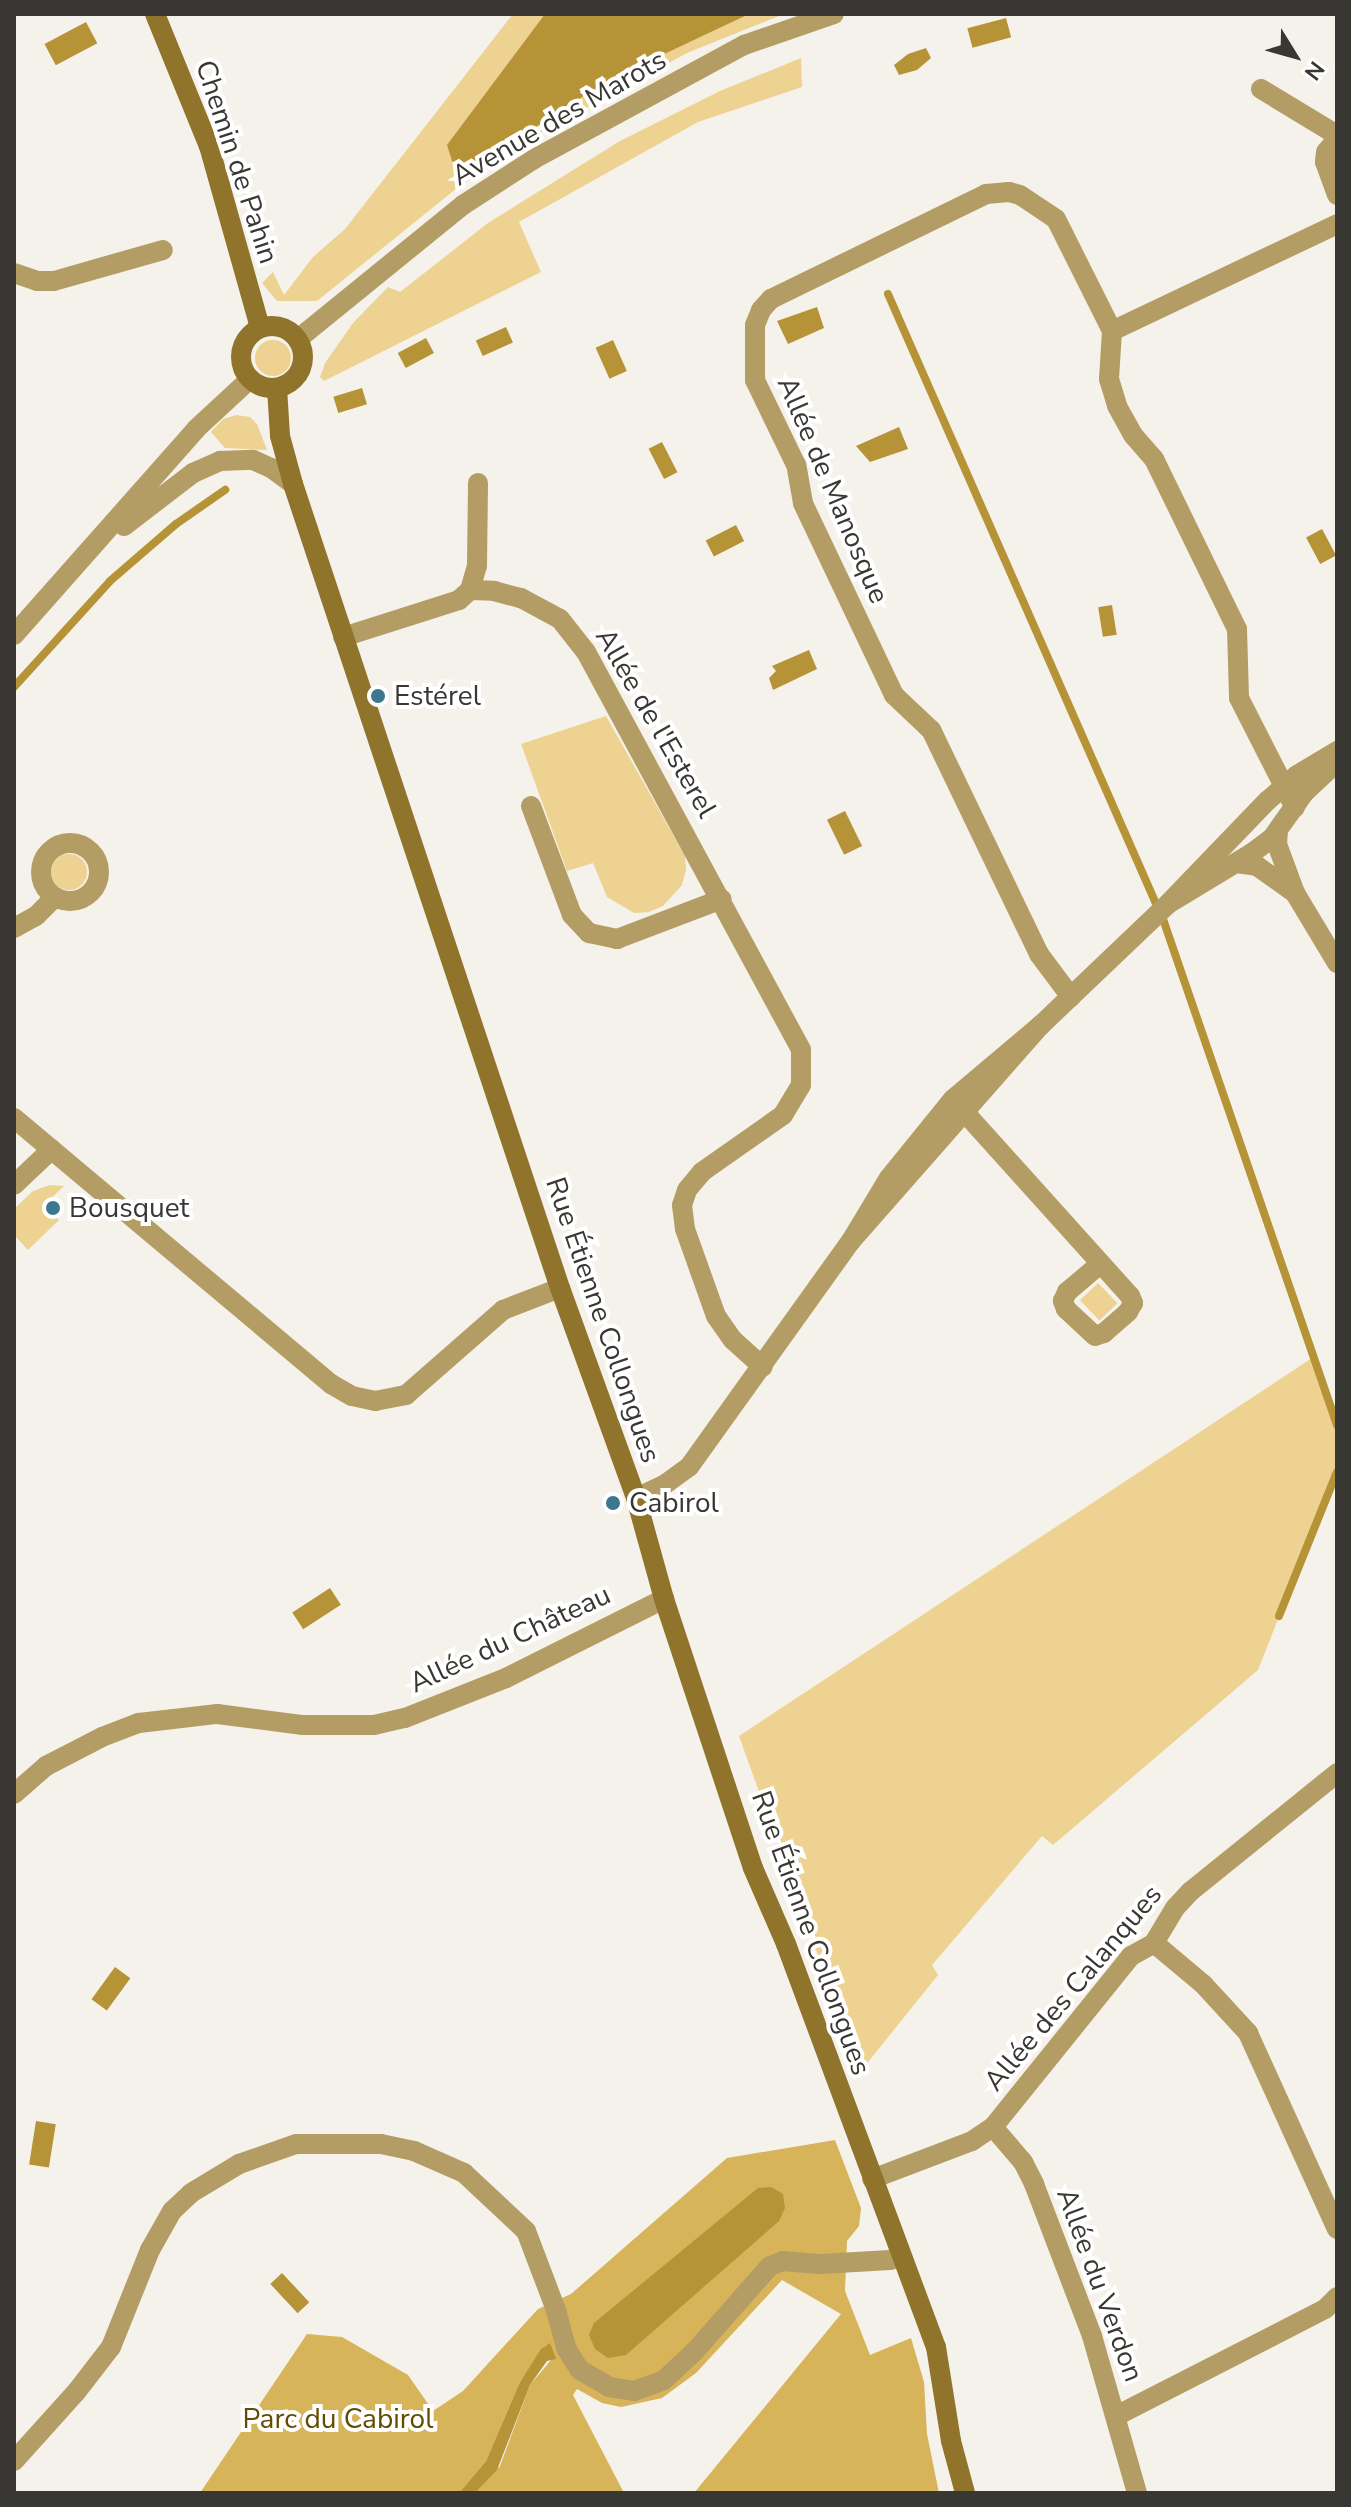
<!DOCTYPE html>
<meta charset="utf-8">
<style>
body{margin:0}
#map{position:relative;width:1351px;height:2507px;overflow:hidden;background:#f5f2eb;font-family:"Nunito Sans",sans-serif}
div>[style]{position:absolute}
[style*='--x']{left:calc(var(--x)*1px);top:calc(var(--y)*1px);width:calc(var(--w)*1px);rotate:calc(var(--a)*1deg)}
.green>*{inset:0;background:#edd291;transform-origin:0 0}
.round{border-radius:50%}
.forest>*{inset:0;background:#d7b45a}
.water>*{inset:0;background:#b59336;transform-origin:0 0}
.stream>*{height:8px;margin:-4px;padding:0 4px;transform-origin:4px;border-radius:4px;background:#b59336}
.minor>*{height:20px;margin:-10px;padding:0 10px;transform-origin:10px;border-radius:10px;background:#b49d65}
.minor>.ring{margin:-10px;padding:0;box-sizing:content-box;background:none;border:20px solid #b49d65;border-radius:50%}
.tertiary>*{height:20px;margin:-10px;padding:0 10px;transform-origin:10px;border-radius:10px;background:#b49d65}
.secondary>*{height:20px;margin:-10px;padding:0 10px;transform-origin:10px;border-radius:10px;background:#90742c}
.secondary>.ring{margin:-10px;padding:0;box-sizing:content-box;background:none;border:20px solid #90742c;border-radius:50%}
.dots>*{width:22px;height:22px;translate:-50% -50%;box-sizing:border-box;border:4px solid #fff;border-radius:50%}
span{translate:-50% -50%;white-space:nowrap;text-align:center;line-height:1.15;-webkit-text-stroke:8px #fff;paint-order:stroke}
.street-label{font-size:28px;color:#393734}
.poi-label{font-size:28px;color:#393734}
.left{translate:0 -50%;text-align:left}
.park-label{font-size:28px;color:#634c00}
.frame{position:absolute;inset:0;border:16px solid #393734;pointer-events:none}
.north{position:absolute;left:1255px;top:16px;width:80px;height:80px;-webkit-text-stroke:6px #fff;paint-order:stroke;rotate:127deg;font-size:22px;font-weight:700;line-height:32px;text-align:center;color:#393734}
.north::after{content:'';display:block;margin:auto;width:28px;height:36px;background:#393734;clip-path:polygon(50% 0,100% 100%,50% 72%,0 100%)}
</style>
<div id="map">
<div class="green">
<i style="clip-path:polygon(513px 14px,784px 14px,687px 53px,538px 134px,462px 184px,317px 301px,277px 301px,262px 283px,273px 272px,284px 295px,313px 257px,345px 229px)"></i>
<i style="clip-path:polygon(801px 58px,802px 87px,698px 122px,519px 222px,541px 272px,324px 381px,320px 377px,325px 363px,353px 323px,388px 287px,400px 292px,488px 223px,620px 141px,720px 91px)"></i>
<i class="round" style="left:255px;top:340px;width:36px;height:36px"></i>
<i style="clip-path:polygon(236px 415px,250px 417px,257px 424px,267px 450px,225px 448px,211px 432px,223px 419px)"></i>
<i style="clip-path:polygon(606px 716px,685px 856px,686px 870px,682px 885px,663px 906px,649px 912px,634px 913px,607px 897px,593px 863px,567px 871px,521px 744px)"></i>
<i class="round" style="left:51px;top:854px;width:36px;height:36px"></i>
<i style="clip-path:polygon(50px 1185px,64px 1186px,45px 1204px,59px 1220px,28px 1250px,14px 1235px,14px 1209px,33px 1191px)"></i>
<i style="left:1098px;top:1283px;width:28px;height:25px;rotate:46deg"></i>
<i style="clip-path:polygon(1312px 1358px,1337px 1425px,1337px 1470px,1258px 1670px,1053px 1845px,1042px 1836px,932px 1965px,938px 1975px,860px 2072px,739px 1736px)"></i>
</div>
<div class="forest">
<i style="clip-path:polygon(835px 2140px,861px 2208px,859px 2226px,847px 2241px,845px 2291px,870px 2355px,911px 2338px,924px 2382px,927px 2434px,939px 2493px,694px 2493px,841px 2314px,782px 2280px,696px 2373px,662px 2398px,621px 2407px,602px 2403px,577px 2389px,573px 2395px,624px 2493px,475px 2493px,500px 2466px,530px 2385px,551px 2360px,546px 2345px,519px 2384px,486px 2461px,459px 2493px,200px 2493px,307px 2334px,342px 2337px,408px 2375px,433px 2411px,463px 2391px,538px 2309px,571px 2294px,727px 2158px)"></i>
</div>
<div class="water">
<i style="clip-path:polygon(545px 14px,749px 14px,607px 81px,506px 146px,462px 169px,452px 161px,447px 145px)"></i>
<i style="left:1006px;top:18px;width:20px;height:40px;rotate:75deg"></i>
<i style="left:86px;top:22px;width:24px;height:47px;rotate:62deg"></i>
<i style="clip-path:polygon(926px 48px,931px 58px,917px 70px,899px 75px,894px 65px,908px 54px)"></i>
<i style="clip-path:polygon(817px 307px,824px 328px,788px 344px,777px 321px)"></i>
<i style="left:506px;top:327px;width:17px;height:33px;rotate:66deg"></i>
<i style="left:426px;top:338px;width:17px;height:32px;rotate:62deg"></i>
<i style="left:613px;top:340px;width:34px;height:19px;rotate:66deg"></i>
<i style="left:362px;top:388px;width:17px;height:30px;rotate:73deg"></i>
<i style="clip-path:polygon(899px 427px,908px 449px,870px 462px,856px 446px)"></i>
<i style="left:662px;top:442px;width:34px;height:15px;rotate:63deg"></i>
<i style="left:736px;top:525px;width:18px;height:34px;rotate:63deg"></i>
<i style="left:1322px;top:529px;width:30px;height:18px;rotate:62deg"></i>
<i style="left:1112px;top:605px;width:30px;height:14px;rotate:81deg"></i>
<i style="clip-path:polygon(809px 650px,817px 669px,773px 690px,769px 678px,776px 671px,772px 666px)"></i>
<i style="left:845px;top:811px;width:39px;height:20px;rotate:64deg"></i>
<i style="left:330px;top:1588px;width:20px;height:45px;rotate:57deg"></i>
<i style="left:115px;top:1967px;width:19px;height:40px;rotate:36deg"></i>
<i style="left:36px;top:2121px;width:20px;height:44px;rotate:9deg"></i>
<i style="clip-path:polygon(771px 2187px,783px 2194px,785px 2208px,779px 2221px,626px 2355px,608px 2358px,595px 2349px,589px 2335px,594px 2323px,758px 2188px)"></i>
<i style="left:282px;top:2273px;width:40px;height:16px;rotate:47deg"></i>
<i style="clip-path:polygon(550px 2343px,556px 2359px,547px 2361px,530px 2385px,497px 2470px,475px 2493px,459px 2493px,486px 2461px,519px 2384px,541px 2349px)"></i>
</div>
<div class="stream">
<i style="--x:888;--y:294;--w:686;--a:66.27"></i>
<i style="--x:1164;--y:922;--w:532;--a:71.02"></i>
<i style="--x:14;--y:687;--w:143;--a:-47.8"></i>
<i style="--x:110;--y:581;--w:87;--a:-40.8"></i>
<i style="--x:176;--y:524;--w:60;--a:-34.8"></i>
<i style="--x:1279;--y:1616;--w:155;--a:-68.1"></i>
</div>
<div class="minor">
<i style="--x:1261;--y:89;--w:89;--a:31.2"></i>
<i style="--x:1337;--y:139;--w:17;--a:130"></i>
<i style="--x:1326;--y:152;--w:10;--a:96"></i>
<i style="--x:1325;--y:162;--w:35;--a:70"></i>
<i style="--x:14;--y:273;--w:24;--a:19"></i>
<i style="--x:37;--y:281;--w:17;--a:0"></i>
<i style="--x:54;--y:281;--w:113;--a:-15.9"></i>
<i style="--x:1112;--y:331;--w:249;--a:-25.4"></i>
<i style="--x:470;--y:590;--w:25;--a:-74"></i>
<i style="--x:477;--y:566;--w:83;--a:-89.3"></i>
<i style="--x:343;--y:637;--w:122;--a:-17.7"></i>
<i style="--x:459;--y:600;--w:15;--a:-42"></i>
<i style="--x:470;--y:590;--w:24;--a:2"></i>
<i style="--x:494;--y:591;--w:28;--a:15"></i>
<i style="--x:521;--y:598;--w:44;--a:28.3"></i>
<i style="--x:560;--y:619;--w:42;--a:51.8"></i>
<i style="--x:586;--y:652;--w:452;--a:61.6"></i>
<i style="--x:801;--y:1050;--w:35;--a:90"></i>
<i style="--x:801;--y:1085;--w:35;--a:121"></i>
<i style="--x:783;--y:1115;--w:99;--a:144.9"></i>
<i style="--x:702;--y:1172;--w:23;--a:130"></i>
<i style="--x:687;--y:1190;--w:16;--a:108"></i>
<i style="--x:682;--y:1205;--w:24;--a:83"></i>
<i style="--x:685;--y:1229;--w:92;--a:70.4"></i>
<i style="--x:716;--y:1316;--w:29;--a:55"></i>
<i style="--x:733;--y:1340;--w:40;--a:42"></i>
<i style="--x:1337;--y:751;--w:47;--a:149"></i>
<i style="--x:1297;--y:775;--w:38;--a:139"></i>
<i style="--x:1268;--y:800;--w:144;--a:133.9"></i>
<i style="--x:1168;--y:904;--w:98;--a:-31.3"></i>
<i style="--x:1252;--y:853;--w:25;--a:-37"></i>
<i style="--x:1272;--y:838;--w:55;--a:-54.6"></i>
<i style="--x:1304;--y:793;--w:45;--a:-43.2"></i>
<i style="--x:531;--y:806;--w:116;--a:69.4"></i>
<i style="--x:572;--y:915;--w:25;--a:47"></i>
<i style="--x:589;--y:933;--w:29;--a:12"></i>
<i style="--x:617;--y:939;--w:112;--a:-20.9"></i>
<i class="ring" style="left:41px;top:843px;width:38px;height:38px"></i>
<i style="--x:1236;--y:863;--w:21;--a:8"></i>
<i style="--x:1257;--y:866;--w:47;--a:35.4"></i>
<i style="--x:1295;--y:893;--w:52;--a:-110.2"></i>
<i style="--x:1277;--y:844;--w:13;--a:-86"></i>
<i style="--x:1295;--y:893;--w:82;--a:59"></i>
<i style="--x:14;--y:928;--w:25;--a:-29"></i>
<i style="--x:36;--y:916;--w:27;--a:-45"></i>
<i style="--x:1071;--y:997;--w:54;--a:-126.7"></i>
<i style="--x:1039;--y:954;--w:249;--a:-115.7"></i>
<i style="--x:931;--y:730;--w:51;--a:-136.6"></i>
<i style="--x:894;--y:695;--w:212;--a:-115.4"></i>
<i style="--x:803;--y:503;--w:39;--a:-100"></i>
<i style="--x:796;--y:465;--w:94;--a:-115.8"></i>
<i style="--x:755;--y:380;--w:55;--a:-90"></i>
<i style="--x:755;--y:325;--w:16;--a:-68"></i>
<i style="--x:761;--y:310;--w:15;--a:-48"></i>
<i style="--x:771;--y:299;--w:239;--a:-26"></i>
<i style="--x:986;--y:194;--w:23;--a:-5"></i>
<i style="--x:1009;--y:192;--w:11;--a:15"></i>
<i style="--x:1020;--y:195;--w:43;--a:33.7"></i>
<i style="--x:1056;--y:219;--w:125;--a:63.4"></i>
<i style="--x:1112;--y:331;--w:48;--a:93.6"></i>
<i style="--x:1109;--y:379;--w:28;--a:73"></i>
<i style="--x:1117;--y:406;--w:33;--a:61"></i>
<i style="--x:1133;--y:435;--w:32;--a:49"></i>
<i style="--x:1154;--y:459;--w:189;--a:64"></i>
<i style="--x:1237;--y:629;--w:69;--a:88.3"></i>
<i style="--x:1239;--y:698;--w:123;--a:63"></i>
<i style="--x:1041;--y:1025;--w:115;--a:139.9"></i>
<i style="--x:953;--y:1099;--w:102;--a:129"></i>
<i style="--x:889;--y:1178;--w:74;--a:121.1"></i>
<i style="--x:851;--y:1241;--w:288;--a:-48.7"></i>
<i style="--x:1041;--y:1025;--w:175;--a:-43.6"></i>
<i style="--x:959;--y:1106;--w:256;--a:48"></i>
<i style="--x:1130;--y:1296;--w:8;--a:67"></i>
<i style="--x:1133;--y:1303;--w:10;--a:119"></i>
<i style="--x:1128;--y:1312;--w:32;--a:139"></i>
<i style="--x:1104;--y:1333;--w:9;--a:162"></i>
<i style="--x:1095;--y:1336;--w:40;--a:-137"></i>
<i style="--x:1066;--y:1309;--w:9;--a:-111"></i>
<i style="--x:1063;--y:1301;--w:10;--a:-66"></i>
<i style="--x:1067;--y:1292;--w:42;--a:-40.2"></i>
<i style="--x:14;--y:1118;--w:414;--a:40"></i>
<i style="--x:331;--y:1384;--w:24;--a:30"></i>
<i style="--x:352;--y:1396;--w:24;--a:12"></i>
<i style="--x:375;--y:1401;--w:32;--a:-11"></i>
<i style="--x:406;--y:1395;--w:129;--a:-41.2"></i>
<i style="--x:503;--y:1310;--w:61;--a:-21.1"></i>
<i style="--x:14;--y:1185;--w:52;--a:-43.5"></i>
<i style="--x:636;--y:1498;--w:31;--a:-25"></i>
<i style="--x:664;--y:1485;--w:31;--a:-36"></i>
<i style="--x:689;--y:1467;--w:278;--a:-54.4"></i>
<i style="--x:14;--y:1794;--w:43;--a:-41.2"></i>
<i style="--x:46;--y:1766;--w:63;--a:-27.4"></i>
<i style="--x:102;--y:1737;--w:40;--a:-21"></i>
<i style="--x:139;--y:1723;--w:79;--a:-6.6"></i>
<i style="--x:217;--y:1714;--w:87;--a:7.3"></i>
<i style="--x:303;--y:1725;--w:71;--a:0"></i>
<i style="--x:374;--y:1725;--w:32;--a:-13"></i>
<i style="--x:405;--y:1718;--w:109;--a:-21.6"></i>
<i style="--x:506;--y:1678;--w:177;--a:-26.6"></i>
<i style="--x:1154;--y:1943;--w:64;--a:39.9"></i>
<i style="--x:1203;--y:1984;--w:67;--a:47.4"></i>
<i style="--x:1248;--y:2033;--w:215;--a:65.6"></i>
<i style="--x:993;--y:2127;--w:46;--a:49.4"></i>
<i style="--x:1023;--y:2162;--w:25;--a:63"></i>
<i style="--x:1034;--y:2184;--w:163;--a:69.1"></i>
<i style="--x:1092;--y:2336;--w:163;--a:74"></i>
<i style="--x:872;--y:2179;--w:107;--a:-20.8"></i>
<i style="--x:972;--y:2141;--w:25;--a:-34"></i>
<i style="--x:993;--y:2127;--w:220;--a:-51.1"></i>
<i style="--x:1131;--y:1956;--w:26;--a:-29"></i>
<i style="--x:1154;--y:1943;--w:41;--a:-59"></i>
<i style="--x:1175;--y:1908;--w:23;--a:-47"></i>
<i style="--x:1191;--y:1891;--w:188;--a:-38.9"></i>
<i style="--x:1116;--y:2416;--w:235;--a:-27.1"></i>
<i style="--x:1325;--y:2309;--w:17;--a:-45"></i>
<i style="--x:14;--y:2461;--w:94;--a:-48"></i>
<i style="--x:77;--y:2391;--w:56;--a:-52.3"></i>
<i style="--x:111;--y:2347;--w:105;--a:-68.1"></i>
<i style="--x:150;--y:2250;--w:45;--a:-60.6"></i>
<i style="--x:172;--y:2211;--w:26;--a:-43"></i>
<i style="--x:191;--y:2193;--w:56;--a:-31.1"></i>
<i style="--x:239;--y:2164;--w:60;--a:-19.3"></i>
<i style="--x:296;--y:2144;--w:85;--a:0"></i>
<i style="--x:381;--y:2144;--w:34;--a:12"></i>
<i style="--x:414;--y:2151;--w:55;--a:23.7"></i>
<i style="--x:464;--y:2173;--w:85;--a:43.1"></i>
<i style="--x:526;--y:2231;--w:85;--a:69.2"></i>
<i style="--x:556;--y:2310;--w:39;--a:75"></i>
<i style="--x:566;--y:2348;--w:26;--a:58"></i>
<i style="--x:580;--y:2370;--w:34;--a:30"></i>
<i style="--x:609;--y:2387;--w:25;--a:9"></i>
<i style="--x:634;--y:2391;--w:32;--a:-20"></i>
<i style="--x:664;--y:2380;--w:42;--a:-43.1"></i>
<i style="--x:695;--y:2351;--w:113;--a:-48.6"></i>
<i style="--x:770;--y:2266;--w:14;--a:-21"></i>
<i style="--x:783;--y:2261;--w:38;--a:5"></i>
<i style="--x:821;--y:2264;--w:69;--a:-3.3"></i>
<i style="--x:890;--y:2260;--w:12;--a:-20"></i>
</div>
<div class="tertiary">
<i style="--x:298;--y:339;--w:213;--a:-39.1"></i>
<i style="--x:463;--y:205;--w:85;--a:-32.9"></i>
<i style="--x:534;--y:159;--w:239;--a:-28.5"></i>
<i style="--x:744;--y:45;--w:95;--a:-19"></i>
<i style="--x:124;--y:526;--w:87;--a:-37.5"></i>
<i style="--x:193;--y:473;--w:30;--a:-24"></i>
<i style="--x:220;--y:461;--w:33;--a:-2"></i>
<i style="--x:253;--y:460;--w:20;--a:24"></i>
<i style="--x:271;--y:468;--w:27;--a:36"></i>
<i style="--x:14;--y:635;--w:275;--a:-48.5"></i>
<i style="--x:196;--y:429;--w:74;--a:-42.8"></i>
</div>
<div class="secondary">
<i style="--x:155;--y:14;--w:143;--a:67.8"></i>
<i style="--x:209;--y:146;--w:189;--a:74.3"></i>
<i class="ring" style="left:241px;top:326px;width:42px;height:42px"></i>
<i style="--x:277;--y:388;--w:48;--a:86.4"></i>
<i style="--x:280;--y:436;--w:50;--a:74.8"></i>
<i style="--x:293;--y:484;--w:847;--a:71.63"></i>
<i style="--x:560;--y:1288;--w:223;--a:70.1"></i>
<i style="--x:636;--y:1498;--w:105;--a:74.5"></i>
<i style="--x:664;--y:1599;--w:283;--a:71.7"></i>
<i style="--x:753;--y:1868;--w:83;--a:66.5"></i>
<i style="--x:786;--y:1944;--w:430;--a:69.6"></i>
<i style="--x:936;--y:2347;--w:95;--a:80.9"></i>
<i style="--x:951;--y:2441;--w:54;--a:74.9"></i>
</div>
<div class="dots">
<i style="left:378px;top:696px;background:#3b778f"></i>
<i style="left:53px;top:1208px;background:#3b778f"></i>
<i style="left:613px;top:1503px;background:#3b778f"></i>
</div>
<div class="street-label">
<span style="left:559px;top:118px;rotate:-30deg">Avenue des Marots</span>
<span style="left:237px;top:162px;rotate:72deg">Chemin de Pahin</span>
<span style="left:833px;top:490px;rotate:67deg">Allée de Manosque</span>
<span style="left:656px;top:723px;rotate:60deg">Allée de l'Esterel</span>
<span style="left:603px;top:1320px;rotate:71deg">Rue Étienne Collongues</span>
<span style="left:510px;top:1639px;rotate:-25deg">Allée du Château</span>
<span style="left:811px;top:1933px;rotate:70deg">Rue Étienne Collongues</span>
<span style="left:1073px;top:1988px;rotate:-50deg">Allée des Calanques</span>
<span style="left:1100px;top:2285px;rotate:70deg">Allée du Verdon</span>
</div>
<div class="poi-label">
<span class="left" style="left:394px;top:696px">Estérel</span>
<span class="left" style="left:69px;top:1208px">Bousquet</span>
<span class="left" style="left:629px;top:1503px">Cabirol</span>
</div>
<div class="park-label">
<span style="left:338px;top:2419px">Parc du Cabirol</span>
</div>
<div class="frame"></div>
<div class="north">N</div>
</div>
